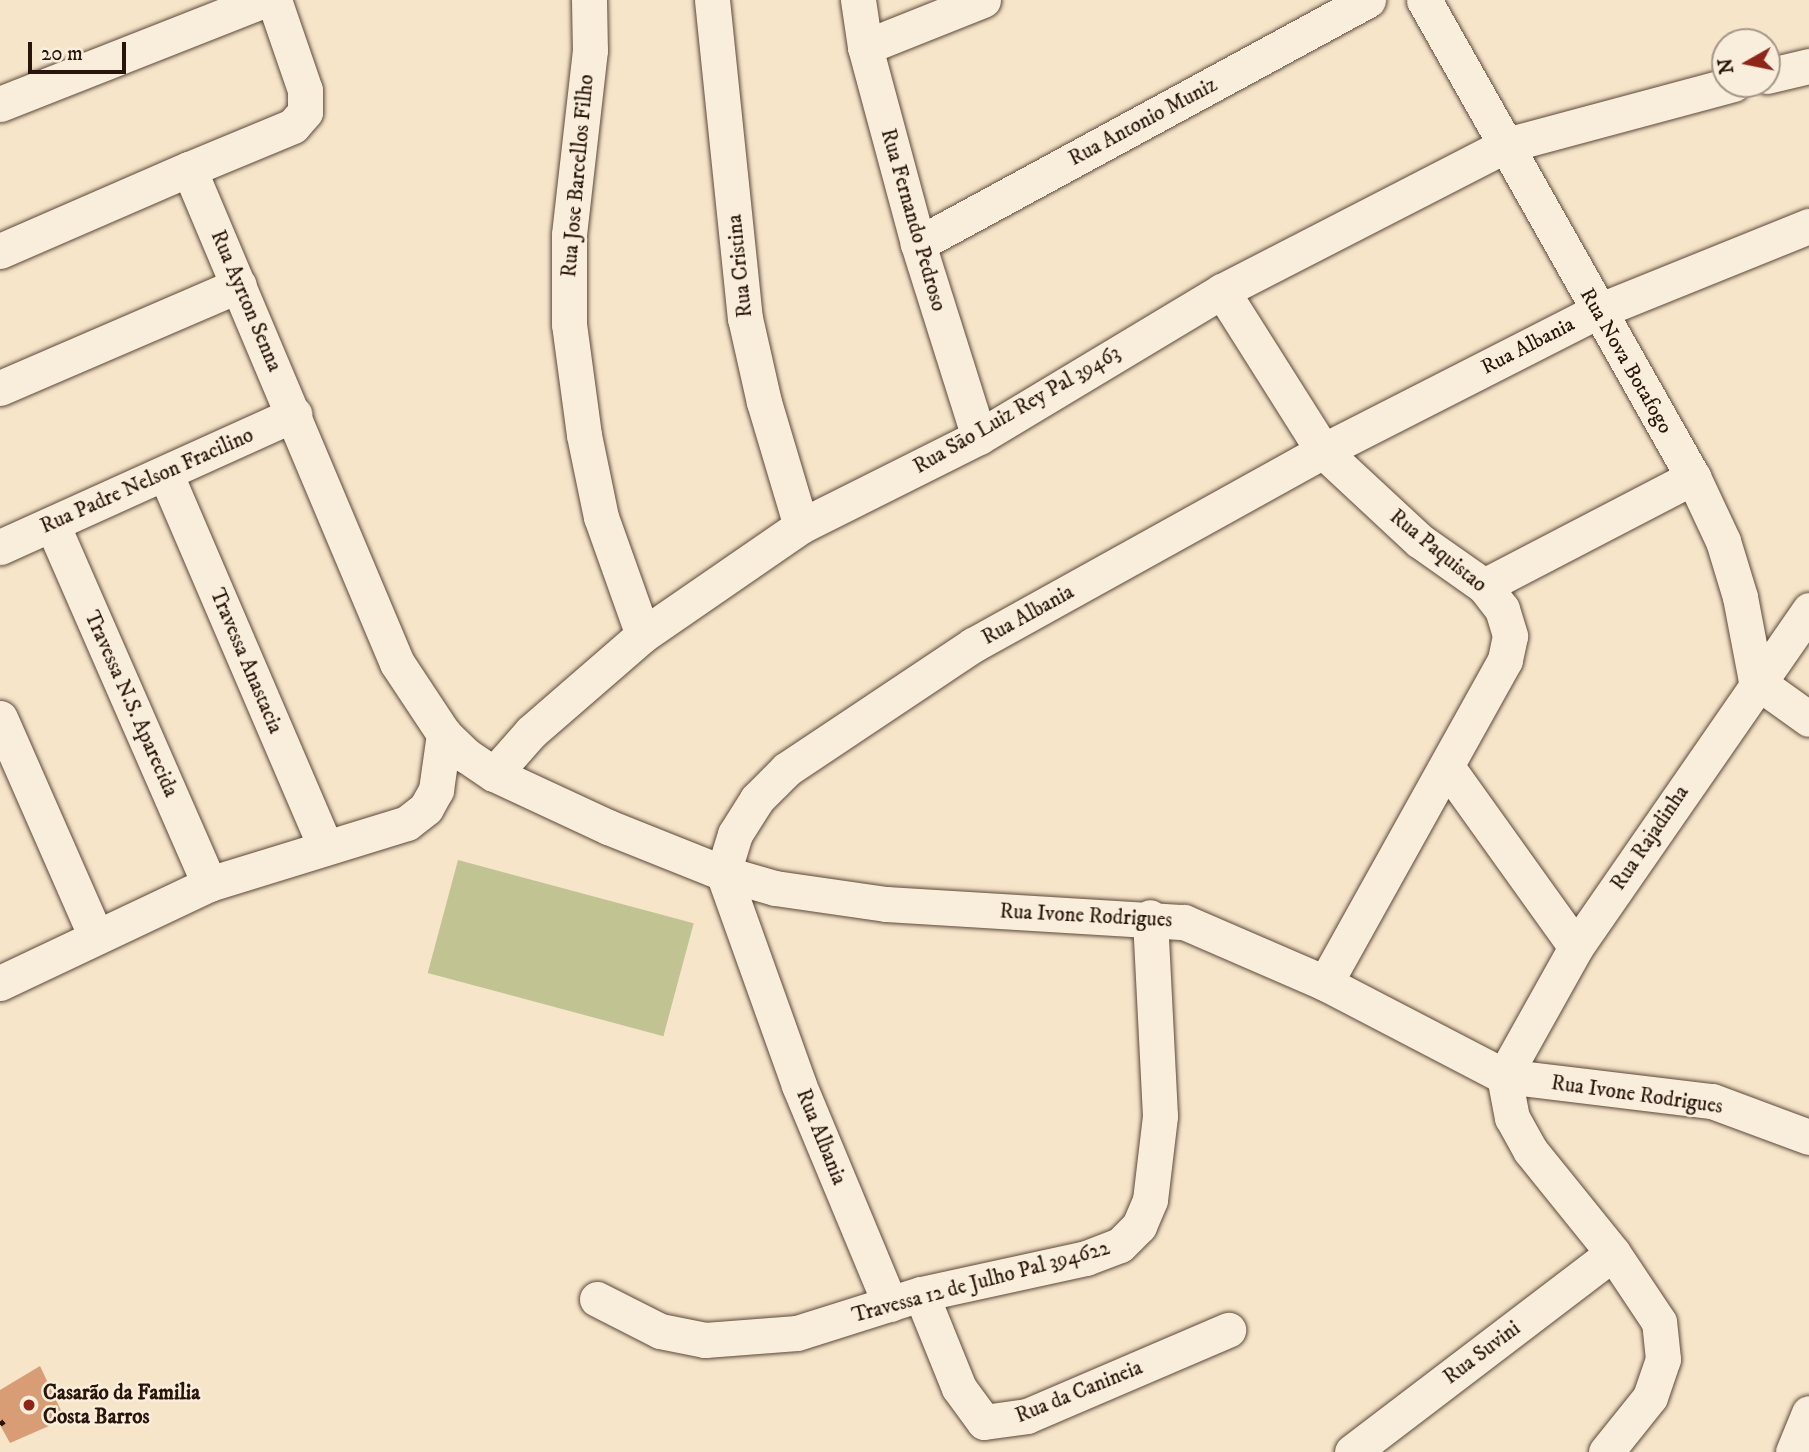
<!DOCTYPE html>
<meta charset="utf-8">
<style>
body{margin:0}
#map{position:relative;width:1809px;height:1452px;overflow:hidden;background:#f6e5c9;font-family:"IM FELL DW Pica",serif}
div>[style]{position:absolute}
[style*='--x']{left:calc(var(--x)*1px);top:calc(var(--y)*1px);width:calc(var(--w)*1px);rotate:calc(var(--a)*1deg)}
.green>*{inset:0;background:#c1c393;transform-origin:0 0}
.building>*{inset:0;background:#d89d74}
.path>*{height:4.5px;margin-top:-2.25px;transform-origin:0;background:repeating-linear-gradient(90deg,#28140a 0 5px,transparent 0 8.5px)}
.roads{filter:drop-shadow(0 0 2px #5c483a) drop-shadow(0 0 2px #5c483a)}
.street>*{height:35px;margin:-17.5px;padding:0 17.5px;transform-origin:17.5px;border-radius:17.5px;background:#f9eedc}
.dots>*{width:19px;height:19px;translate:-50% -50%;box-sizing:border-box;border:4px solid #f9eedc;border-radius:50%}
span{translate:-50% -50%;white-space:nowrap;text-align:center;line-height:1.15;-webkit-text-stroke:5px #f9eedc;paint-order:stroke}
.street-label{font-size:21px;color:#28140a}
.poi-label{font-size:21px;color:#28140a;font-weight:700}
.left{translate:0 -50%;text-align:left}
.north{position:absolute;left:1711px;top:28px;width:70px;height:70px;box-sizing:border-box;background:#f9eedc;border:2px solid #a59788;border-radius:50%;rotate:261deg;font-size:19px;font-weight:700;line-height:28px;text-align:center;color:#28140a}
.north::after{content:'';display:block;margin:auto;width:24px;height:32px;background:#8f2418;clip-path:polygon(50% 0,100% 100%,50% 72%,0 100%)}
.scale{position:absolute;left:28px;top:42px;width:98px;height:32px;box-sizing:border-box;border:4px solid #28140a;border-top:0;padding-left:9px;font-size:21px;line-height:24px;white-space:nowrap;color:#28140a;-webkit-text-stroke:5px #f9eedc;paint-order:stroke}
</style>
<div id="map">
<div class="green">
<i style="left:458px;top:860px;width:244px;height:117px;rotate:15deg"></i>
</div>
<div class="building">
<i style="clip-path:polygon(40px 1366px,65px 1419px,10px 1443px,0 1425px,0 1390px)"></i>
</div>
<div class="path">
<i style="--x:0;--y:1424;--w:5;--a:-37"></i>
</div>
<div class="roads">
<div class="street">
<i style="--x:274;--y:0;--w:95;--a:71"></i>
<i style="--x:305;--y:90;--w:22;--a:90"></i>
<i style="--x:305;--y:112;--w:18;--a:131"></i>
<i style="--x:293;--y:126;--w:113;--a:157.5"></i>
<i style="--x:189;--y:169;--w:536;--a:67.17"></i>
<i style="--x:397;--y:663;--w:85;--a:56.5"></i>
<i style="--x:444;--y:734;--w:32;--a:44"></i>
<i style="--x:467;--y:756;--w:32;--a:34"></i>
<i style="--x:494;--y:774;--w:126;--a:24.9"></i>
<i style="--x:608;--y:827;--w:124;--a:21.8"></i>
<i style="--x:723;--y:873;--w:54;--a:16.1"></i>
<i style="--x:775;--y:888;--w:112;--a:8.2"></i>
<i style="--x:886;--y:904;--w:299;--a:3.5"></i>
<i style="--x:1184;--y:922;--w:154;--a:23.4"></i>
<i style="--x:1325;--y:983;--w:202;--a:27.5"></i>
<i style="--x:1504;--y:1076;--w:209;--a:6.9"></i>
<i style="--x:1712;--y:1101;--w:103;--a:20.4"></i>
<i style="--x:589;--y:0;--w:50;--a:88.9"></i>
<i style="--x:590;--y:50;--w:186;--a:96.5"></i>
<i style="--x:569;--y:235;--w:89;--a:90"></i>
<i style="--x:569;--y:324;--w:112;--a:82.3"></i>
<i style="--x:584;--y:435;--w:84;--a:78.3"></i>
<i style="--x:601;--y:517;--w:125;--a:70.4"></i>
<i style="--x:712;--y:0;--w:320;--a:84.1"></i>
<i style="--x:745;--y:318;--w:86;--a:77.3"></i>
<i style="--x:764;--y:402;--w:129;--a:73.4"></i>
<i style="--x:858;--y:0;--w:48;--a:81.5"></i>
<i style="--x:865;--y:47;--w:204;--a:74.9"></i>
<i style="--x:918;--y:244;--w:202;--a:72.5"></i>
<i style="--x:1424;--y:0;--w:548;--a:60.58"></i>
<i style="--x:1693;--y:477;--w:71;--a:64.9"></i>
<i style="--x:1723;--y:541;--w:59;--a:73.1"></i>
<i style="--x:1740;--y:597;--w:86;--a:79.2"></i>
<i style="--x:1756;--y:681;--w:65;--a:35.6"></i>
<i style="--x:865;--y:47;--w:127;--a:-21.7"></i>
<i style="--x:1767;--y:76;--w:43;--a:-13.4"></i>
<i style="--x:0;--y:104;--w:284;--a:-21.5"></i>
<i style="--x:918;--y:244;--w:512;--a:-28.47"></i>
<i style="--x:0;--y:251;--w:206;--a:-23.5"></i>
<i style="--x:1222;--y:291;--w:189;--a:57.7"></i>
<i style="--x:1323;--y:451;--w:132;--a:42.9"></i>
<i style="--x:1420;--y:541;--w:78;--a:35.1"></i>
<i style="--x:1484;--y:586;--w:29;--a:52"></i>
<i style="--x:1502;--y:609;--w:28;--a:73"></i>
<i style="--x:1510;--y:636;--w:25;--a:102"></i>
<i style="--x:1505;--y:660;--w:370;--a:119.1"></i>
<i style="--x:0;--y:388;--w:260;--a:-23.3"></i>
<i style="--x:166;--y:475;--w:404;--a:66.8"></i>
<i style="--x:52;--y:524;--w:393;--a:66.4"></i>
<i style="--x:0;--y:547;--w:323;--a:-24.3"></i>
<i style="--x:1484;--y:586;--w:236;--a:-27.5"></i>
<i style="--x:0;--y:718;--w:239;--a:66.3"></i>
<i style="--x:1447;--y:767;--w:221;--a:54.4"></i>
<i style="--x:494;--y:774;--w:56;--a:-48.6"></i>
<i style="--x:531;--y:732;--w:148;--a:-40.9"></i>
<i style="--x:643;--y:635;--w:192;--a:-34.6"></i>
<i style="--x:801;--y:526;--w:199;--a:-26.6"></i>
<i style="--x:979;--y:437;--w:283;--a:-31"></i>
<i style="--x:1222;--y:291;--w:319;--a:-27.2"></i>
<i style="--x:1506;--y:145;--w:235;--a:-15"></i>
<i style="--x:0;--y:983;--w:231;--a:-25.3"></i>
<i style="--x:209;--y:884;--w:207;--a:-17.1"></i>
<i style="--x:407;--y:823;--w:24;--a:-38"></i>
<i style="--x:426;--y:808;--w:21;--a:-61"></i>
<i style="--x:436;--y:790;--w:57;--a:-81.9"></i>
<i style="--x:921;--y:1294;--w:101;--a:68"></i>
<i style="--x:959;--y:1388;--w:42;--a:53.7"></i>
<i style="--x:984;--y:1422;--w:43;--a:-7.9"></i>
<i style="--x:1027;--y:1416;--w:219;--a:-23.2"></i>
<i style="--x:597;--y:1299;--w:71;--a:26.9"></i>
<i style="--x:660;--y:1331;--w:46;--a:11.3"></i>
<i style="--x:705;--y:1340;--w:92;--a:-4.4"></i>
<i style="--x:797;--y:1333;--w:130;--a:-17.5"></i>
<i style="--x:921;--y:1294;--w:169;--a:-12.3"></i>
<i style="--x:1086;--y:1258;--w:36;--a:-21"></i>
<i style="--x:1120;--y:1245;--w:27;--a:-45"></i>
<i style="--x:1139;--y:1226;--w:28;--a:-67"></i>
<i style="--x:1150;--y:1200;--w:85;--a:-83.2"></i>
<i style="--x:1160;--y:1116;--w:199;--a:-92.9"></i>
<i style="--x:890;--y:1304;--w:237;--a:-112.6"></i>
<i style="--x:799;--y:1085;--w:225;--a:-109.7"></i>
<i style="--x:723;--y:873;--w:41;--a:-72.9"></i>
<i style="--x:735;--y:834;--w:41;--a:-57.8"></i>
<i style="--x:757;--y:799;--w:42;--a:-45"></i>
<i style="--x:787;--y:769;--w:224;--a:-33.7"></i>
<i style="--x:973;--y:645;--w:400;--a:-29"></i>
<i style="--x:1323;--y:451;--w:306;--a:-27"></i>
<i style="--x:1596;--y:312;--w:230;--a:-22"></i>
<i style="--x:1352;--y:1452;--w:328;--a:-37.3"></i>
<i style="--x:1606;--y:1452;--w:70;--a:-51.3"></i>
<i style="--x:1650;--y:1397;--w:40;--a:-71.1"></i>
<i style="--x:1663;--y:1359;--w:37;--a:-96"></i>
<i style="--x:1659;--y:1322;--w:83;--a:-123.7"></i>
<i style="--x:1613;--y:1253;--w:132;--a:-128.9"></i>
<i style="--x:1530;--y:1150;--w:37;--a:-119"></i>
<i style="--x:1512;--y:1118;--w:43;--a:-100.8"></i>
<i style="--x:1504;--y:1076;--w:148;--a:-60.8"></i>
<i style="--x:1576;--y:947;--w:410;--a:-55.3"></i>
<i style="--x:1793;--y:1452;--w:42;--a:-67.7"></i>
</div>
</div>
<div class="dots">
<i style="left:29px;top:1405px;background:#8f2418"></i>
</div>
<div class="street-label">
<span style="left:1143px;top:122px;rotate:-28deg">Rua Antonio Muniz</span>
<span style="left:578px;top:176px;rotate:-85deg">Rua Jose Barcellos Filho</span>
<span style="left:913px;top:220px;rotate:74deg">Rua Fernando Pedroso</span>
<span style="left:740px;top:266px;rotate:-96deg">Rua Cristina</span>
<span style="left:246px;top:301px;rotate:67deg">Rua Ayrton Senna</span>
<span style="left:1528px;top:346px;rotate:-27deg">Rua Albania</span>
<span style="left:1626px;top:361px;rotate:60deg">Rua Nova Botafogo</span>
<span style="left:1017px;top:410px;rotate:-30deg">Rua Sāo Luiz Rey Pal 39463</span>
<span style="left:147px;top:481px;rotate:-24deg">Rua Padre Nelson Fracilino</span>
<span style="left:1438px;top:551px;rotate:39deg">Rua Paquistao</span>
<span style="left:1028px;top:615px;rotate:-29deg">Rua Albania</span>
<span style="left:246px;top:661px;rotate:67deg">Travessa Anastacia</span>
<span style="left:131px;top:704px;rotate:66deg">Travessa N.S. Aparecida</span>
<span style="left:1650px;top:838px;rotate:-56deg">Rua Rajadinha</span>
<span style="left:1086px;top:916px;rotate:3deg">Rua Ivone Rodrigues</span>
<span style="left:1637px;top:1095px;rotate:8deg">Rua Ivone Rodrigues</span>
<span style="left:821px;top:1137px;rotate:68deg">Rua Albania</span>
<span style="left:981px;top:1282px;rotate:-15deg">Travessa 12 de Julho Pal 394622</span>
<span style="left:1482px;top:1353px;rotate:-37deg">Rua Suvini</span>
<span style="left:1079px;top:1392px;rotate:-22deg">Rua da Canineia</span>
</div>
<div class="poi-label">
<span class="left" style="left:43px;top:1405px">Casarão da Familia<br>Costa Barros</span>
</div>
<div class="north">N</div>
<div class="scale">20 m</div>
</div>
